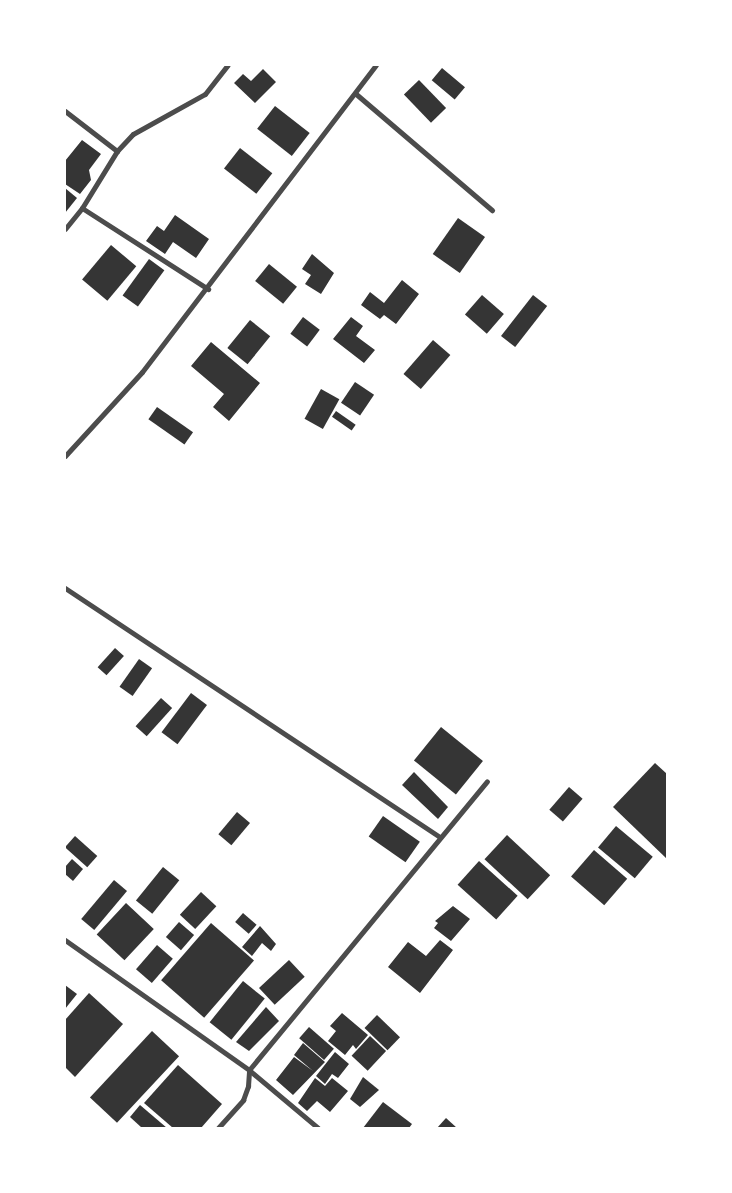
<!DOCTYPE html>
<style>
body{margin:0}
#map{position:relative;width:732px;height:1193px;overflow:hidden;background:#fff;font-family:"Playfair Display",serif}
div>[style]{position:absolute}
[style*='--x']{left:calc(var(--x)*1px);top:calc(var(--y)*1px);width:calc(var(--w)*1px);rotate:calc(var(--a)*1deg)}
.building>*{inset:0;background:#353535;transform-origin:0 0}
.minor>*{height:5px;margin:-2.5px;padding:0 2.5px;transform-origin:2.5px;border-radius:2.5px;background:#4c4c4c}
span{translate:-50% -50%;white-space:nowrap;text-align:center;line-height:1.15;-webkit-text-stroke:4px #fff;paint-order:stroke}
.frame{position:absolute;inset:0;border:66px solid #fff;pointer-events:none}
</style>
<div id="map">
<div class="building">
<i style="left:442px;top:68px;width:30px;height:16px;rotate:40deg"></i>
<i style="clip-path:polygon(263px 69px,276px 82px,255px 103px,234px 83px,243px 74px,251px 81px)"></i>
<i style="left:419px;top:80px;width:39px;height:21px;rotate:46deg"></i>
<i style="left:275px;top:106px;width:44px;height:29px;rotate:38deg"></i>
<i style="clip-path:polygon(82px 140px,101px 154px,89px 170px,91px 180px,80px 194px,65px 184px,65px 161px)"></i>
<i style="left:240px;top:148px;width:41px;height:26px;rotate:38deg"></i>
<i style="clip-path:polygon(65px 188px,77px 198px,65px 213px)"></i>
<i style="clip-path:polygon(175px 215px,209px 239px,196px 258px,173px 242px,165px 254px,146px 241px,157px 226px,164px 231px)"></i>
<i style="left:458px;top:218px;width:33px;height:44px;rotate:35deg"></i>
<i style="left:111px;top:245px;width:33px;height:45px;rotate:40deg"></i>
<i style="clip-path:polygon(312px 254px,334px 273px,321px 294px,305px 284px,311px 275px,302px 269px)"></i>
<i style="left:149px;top:259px;width:19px;height:45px;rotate:36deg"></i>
<i style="left:269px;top:264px;width:36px;height:22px;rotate:39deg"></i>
<i style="clip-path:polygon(402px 280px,419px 294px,396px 324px,384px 315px,380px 319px,361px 305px,370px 292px,384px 303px)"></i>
<i style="left:482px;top:295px;width:29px;height:26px;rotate:41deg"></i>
<i style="left:533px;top:295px;width:18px;height:52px;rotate:38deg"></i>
<i style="left:303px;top:317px;width:21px;height:21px;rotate:37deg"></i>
<i style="clip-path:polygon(351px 317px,363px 326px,356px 336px,375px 350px,364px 363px,333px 339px)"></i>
<i style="left:250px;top:320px;width:26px;height:36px;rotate:39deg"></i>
<i style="left:433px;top:340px;width:23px;height:45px;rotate:41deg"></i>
<i style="clip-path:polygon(211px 342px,260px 383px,229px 421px,213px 407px,224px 394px,191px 366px)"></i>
<i style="left:355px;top:382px;width:23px;height:25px;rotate:34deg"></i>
<i style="left:321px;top:389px;width:21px;height:34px;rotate:29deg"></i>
<i style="left:157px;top:407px;width:44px;height:15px;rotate:35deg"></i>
<i style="left:336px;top:411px;width:24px;height:7px;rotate:35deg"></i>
<i style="left:115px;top:648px;width:12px;height:26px;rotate:42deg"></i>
<i style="left:139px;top:659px;width:16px;height:34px;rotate:35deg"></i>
<i style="left:191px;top:693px;width:20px;height:49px;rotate:37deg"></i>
<i style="left:161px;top:698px;width:15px;height:38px;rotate:42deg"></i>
<i style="left:441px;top:727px;width:54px;height:43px;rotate:39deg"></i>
<i style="clip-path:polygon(655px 763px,667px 774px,667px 859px,613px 807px)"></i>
<i style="clip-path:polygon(414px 772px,448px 807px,438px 819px,402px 785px)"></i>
<i style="left:569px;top:787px;width:18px;height:30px;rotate:41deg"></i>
<i style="left:237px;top:812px;width:17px;height:29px;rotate:40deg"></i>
<i style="left:383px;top:816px;width:45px;height:25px;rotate:35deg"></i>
<i style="left:616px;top:826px;width:48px;height:28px;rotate:40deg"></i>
<i style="left:507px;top:835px;width:59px;height:33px;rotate:43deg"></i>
<i style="left:75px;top:836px;width:30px;height:15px;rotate:42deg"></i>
<i style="left:594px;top:850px;width:44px;height:35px;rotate:41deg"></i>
<i style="clip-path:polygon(72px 859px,83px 869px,73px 881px,65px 874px,65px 867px)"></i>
<i style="left:479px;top:861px;width:52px;height:32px;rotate:42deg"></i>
<i style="left:163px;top:867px;width:21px;height:43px;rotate:39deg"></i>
<i style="left:114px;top:880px;width:17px;height:51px;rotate:40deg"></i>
<i style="left:201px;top:892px;width:21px;height:31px;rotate:43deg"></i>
<i style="left:126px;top:903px;width:38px;height:43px;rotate:43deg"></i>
<i style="clip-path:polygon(453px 906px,470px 919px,451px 941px,434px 928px,438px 923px,435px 921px)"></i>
<i style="left:243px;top:913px;width:18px;height:12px;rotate:41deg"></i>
<i style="left:179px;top:922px;width:20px;height:20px;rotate:41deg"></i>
<i style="left:211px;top:923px;width:57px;height:76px;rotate:41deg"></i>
<i style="clip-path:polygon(260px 926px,276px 944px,271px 951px,262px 943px,252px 956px,242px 947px)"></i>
<i style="clip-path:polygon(440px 940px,453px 950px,420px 993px,388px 967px,408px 942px,426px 956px)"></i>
<i style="left:157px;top:945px;width:21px;height:32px;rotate:41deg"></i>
<i style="left:289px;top:960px;width:23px;height:41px;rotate:47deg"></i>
<i style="left:243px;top:981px;width:28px;height:53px;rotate:39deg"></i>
<i style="clip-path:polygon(65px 985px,77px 994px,65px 1009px)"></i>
<i style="clip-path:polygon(89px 993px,123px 1024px,75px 1077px,65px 1067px,65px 1020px)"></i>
<i style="clip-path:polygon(266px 1007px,279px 1021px,249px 1051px,236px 1042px)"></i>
<i style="clip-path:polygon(342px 1013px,368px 1035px,356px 1049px,353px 1045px,345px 1055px,328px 1041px,336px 1031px,330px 1026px)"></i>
<i style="left:377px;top:1015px;width:32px;height:18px;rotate:44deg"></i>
<i style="left:309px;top:1027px;width:33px;height:15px;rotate:41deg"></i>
<i style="left:152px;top:1031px;width:37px;height:91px;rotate:43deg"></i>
<i style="left:370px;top:1036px;width:22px;height:27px;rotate:43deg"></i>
<i style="clip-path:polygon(303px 1043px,325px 1062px,293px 1095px,276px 1080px,294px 1057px,313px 1071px,294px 1055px)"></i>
<i style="clip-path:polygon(335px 1052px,349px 1064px,338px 1078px,332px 1074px,325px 1084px,316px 1076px)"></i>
<i style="clip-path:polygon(178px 1065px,222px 1104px,201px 1128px,173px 1128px,144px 1103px)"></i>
<i style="clip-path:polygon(363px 1077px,379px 1090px,360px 1107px,350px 1099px)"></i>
<i style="clip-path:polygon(315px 1078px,325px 1086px,332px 1078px,348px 1091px,330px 1112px,317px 1101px,307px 1111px,298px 1103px)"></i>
<i style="clip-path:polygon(383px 1102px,412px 1124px,409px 1128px,363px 1128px)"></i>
<i style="clip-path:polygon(140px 1105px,167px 1128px,142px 1128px,130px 1117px)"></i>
<i style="clip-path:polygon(446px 1118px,457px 1128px,437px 1128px)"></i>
</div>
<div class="minor">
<i style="--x:356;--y:94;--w:179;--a:40.5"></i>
<i style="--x:65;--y:111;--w:66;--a:37.6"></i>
<i style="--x:82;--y:208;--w:67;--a:-58.4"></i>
<i style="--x:117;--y:151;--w:23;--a:-47"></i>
<i style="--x:133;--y:134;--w:82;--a:-29.1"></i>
<i style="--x:205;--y:94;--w:37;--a:-52"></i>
<i style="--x:65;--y:229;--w:27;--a:-51"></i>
<i style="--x:82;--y:208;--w:150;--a:32.7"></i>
<i style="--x:65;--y:456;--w:114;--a:-47.5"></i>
<i style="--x:142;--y:372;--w:386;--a:-52.7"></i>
<i style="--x:65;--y:588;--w:450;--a:33.6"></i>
<i style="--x:65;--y:940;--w:225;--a:35.2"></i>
<i style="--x:249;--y:1070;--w:90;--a:40"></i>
<i style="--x:218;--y:1128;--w:38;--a:-48"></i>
<i style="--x:243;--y:1100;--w:15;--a:-70"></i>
<i style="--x:248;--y:1086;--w:16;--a:-86"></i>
<i style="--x:249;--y:1070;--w:374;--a:-50.5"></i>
</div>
<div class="frame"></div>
</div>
